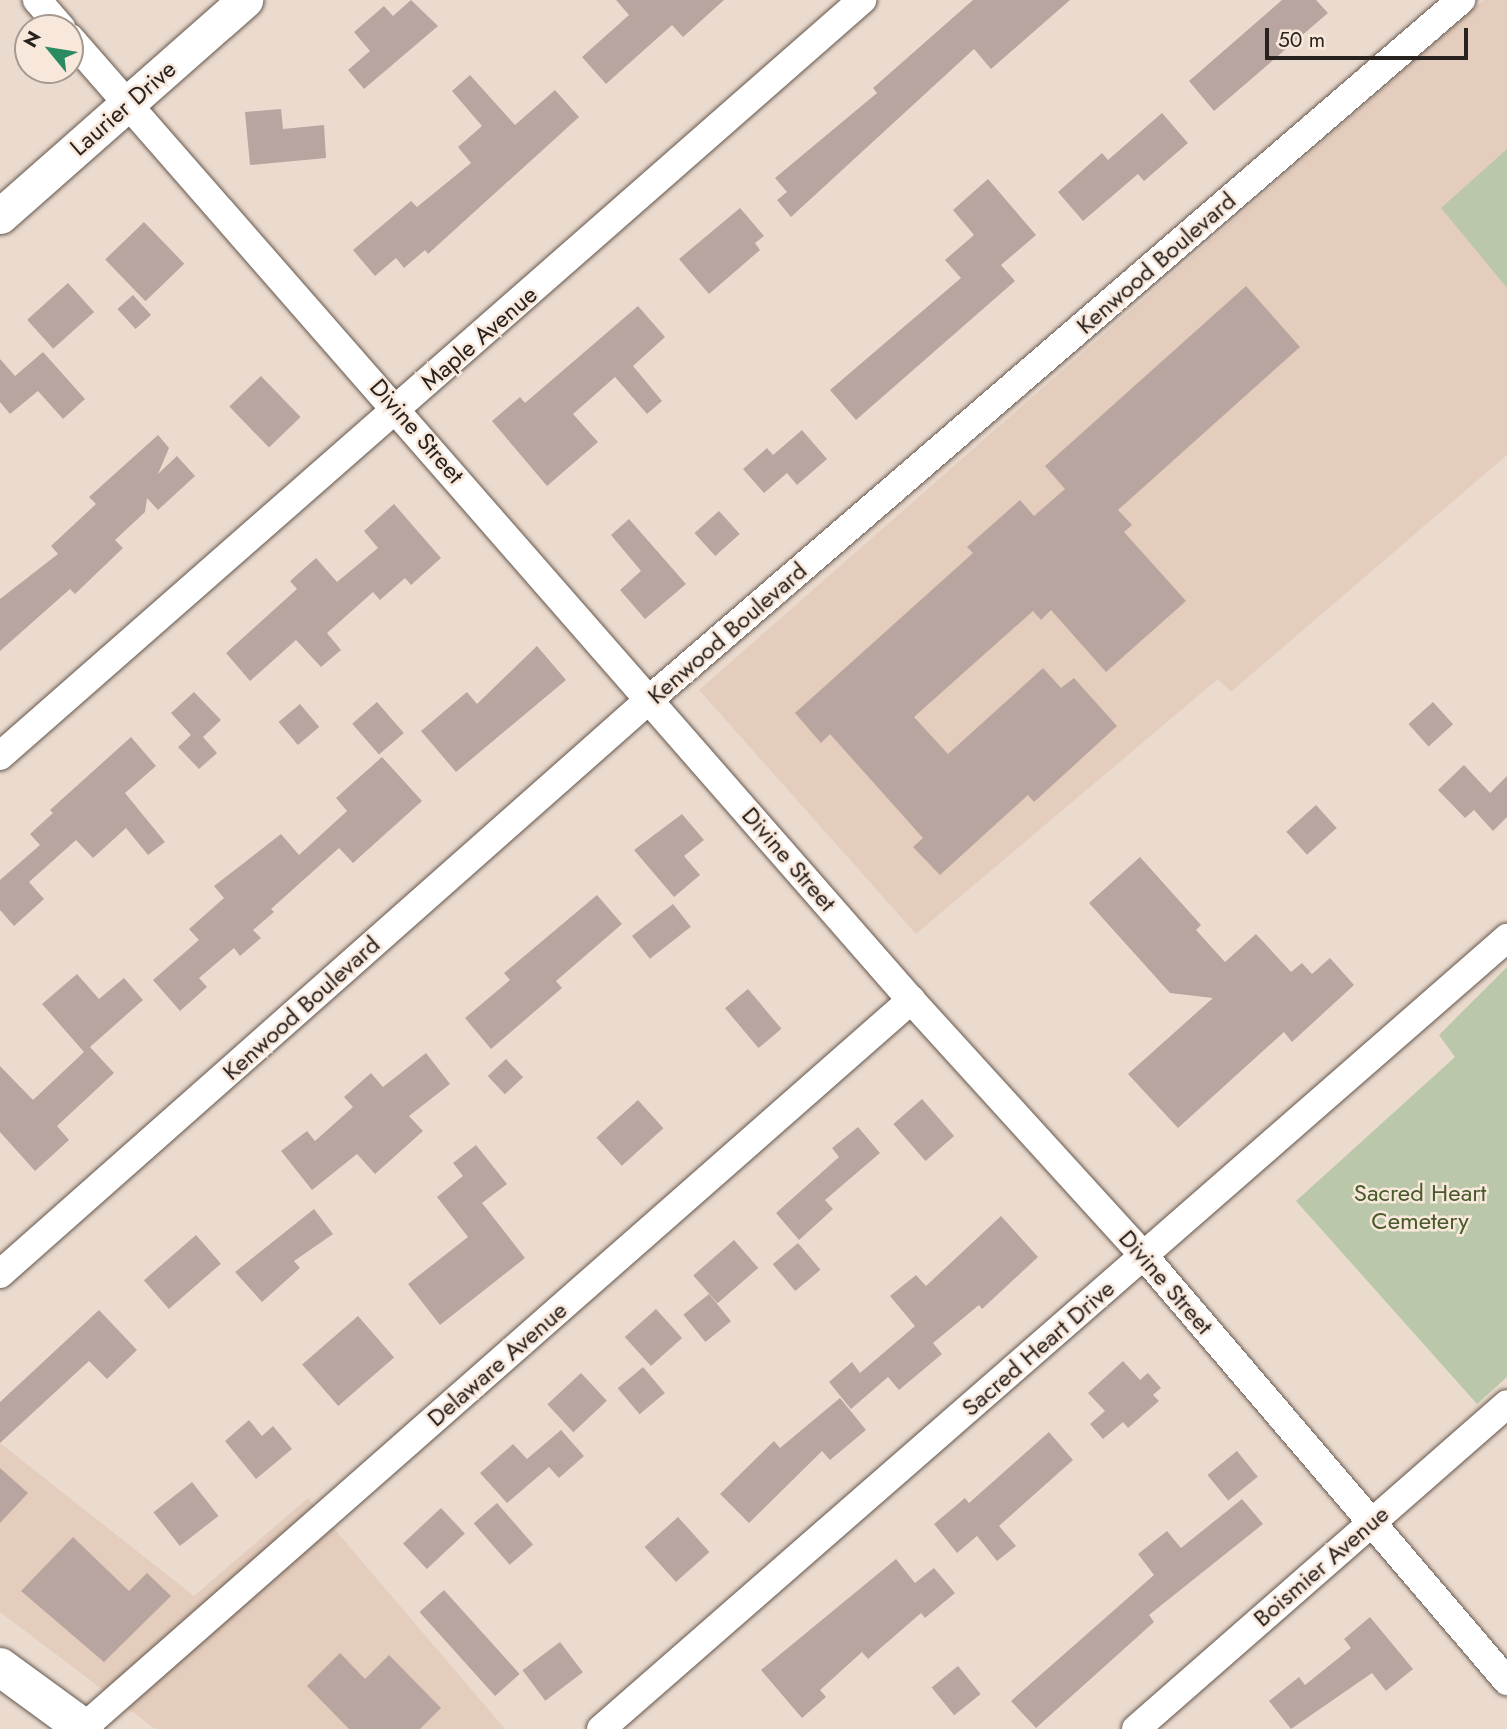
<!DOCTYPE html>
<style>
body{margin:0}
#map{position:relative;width:1507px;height:1729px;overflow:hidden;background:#ebdbcf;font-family:Jost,sans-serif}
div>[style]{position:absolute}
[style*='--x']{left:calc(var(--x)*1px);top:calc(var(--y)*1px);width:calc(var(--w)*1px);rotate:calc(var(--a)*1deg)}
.built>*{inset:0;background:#e4cdbd}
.green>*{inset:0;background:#bac8a9}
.building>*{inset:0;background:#b8a59f;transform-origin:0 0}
.roads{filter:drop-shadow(0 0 2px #65574d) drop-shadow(0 0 2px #65574d)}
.minor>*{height:28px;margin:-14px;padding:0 14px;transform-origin:14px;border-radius:14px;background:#fff}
.tertiary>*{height:35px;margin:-17.5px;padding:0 17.5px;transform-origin:17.5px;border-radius:17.5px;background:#fff}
.secondary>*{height:38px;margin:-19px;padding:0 19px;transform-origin:19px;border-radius:19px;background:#fff}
span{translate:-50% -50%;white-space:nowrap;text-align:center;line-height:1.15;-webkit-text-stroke:5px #f8e8dc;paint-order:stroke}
.street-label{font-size:24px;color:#28221e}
.park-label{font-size:24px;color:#475a29}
.north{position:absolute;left:14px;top:14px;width:70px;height:70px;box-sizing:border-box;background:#f8e8dc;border:2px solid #a59990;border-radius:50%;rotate:300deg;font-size:19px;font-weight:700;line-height:28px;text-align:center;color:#28221e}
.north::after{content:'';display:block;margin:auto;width:24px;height:32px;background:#2a8a62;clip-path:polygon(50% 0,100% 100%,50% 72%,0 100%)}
.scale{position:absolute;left:1265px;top:28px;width:203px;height:32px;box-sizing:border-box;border:4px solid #28221e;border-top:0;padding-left:9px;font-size:21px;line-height:24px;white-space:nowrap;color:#28221e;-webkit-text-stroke:5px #f8e8dc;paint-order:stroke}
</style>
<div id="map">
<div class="built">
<i style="clip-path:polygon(1484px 0,1507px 0,1507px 455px,1231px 692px,1218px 679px,916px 934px,699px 690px)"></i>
<i style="clip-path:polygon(0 1443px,194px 1596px,308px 1498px,505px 1729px,155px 1729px,0 1612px)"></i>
</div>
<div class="green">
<i style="clip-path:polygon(1507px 149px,1507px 288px,1441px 208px)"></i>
<i style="clip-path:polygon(1507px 967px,1507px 1377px,1477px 1404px,1296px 1201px,1455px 1057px,1439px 1035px)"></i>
</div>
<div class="building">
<i style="clip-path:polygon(411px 0,438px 26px,364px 89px,348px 70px,370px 51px,354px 32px,384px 6px,393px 16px)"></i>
<i style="clip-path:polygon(616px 0,724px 0,683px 37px,672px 25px,606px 84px,582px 57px,629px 15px)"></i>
<i style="clip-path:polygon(973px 0,1070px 0,991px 69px,974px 49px,791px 217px,777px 200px,787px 192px,775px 178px,877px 93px,873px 88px)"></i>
<i style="clip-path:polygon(1282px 0,1316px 0,1328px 13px,1214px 111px,1189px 81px)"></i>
<i style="clip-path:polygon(470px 75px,515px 125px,555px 90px,579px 117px,428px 254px,425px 250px,404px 268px,396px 258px,375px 276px,353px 250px,411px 201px,417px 207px,471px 163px,458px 147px,482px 126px,452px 91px)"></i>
<i style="clip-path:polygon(281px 109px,283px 129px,324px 125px,326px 158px,250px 165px,245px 112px)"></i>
<i style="clip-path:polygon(1162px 113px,1188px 143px,1144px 181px,1138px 174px,1083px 221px,1058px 192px,1102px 153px,1108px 160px)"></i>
<i style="clip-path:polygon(988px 179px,1036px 235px,1001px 265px,1015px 281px,856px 420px,830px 390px,961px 278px,945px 260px,974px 235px,953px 210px)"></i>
<i style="clip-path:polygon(740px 208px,764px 236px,755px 243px,760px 250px,709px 294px,679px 259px)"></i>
<i style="left:144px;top:222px;width:58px;height:54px;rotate:46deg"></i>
<i style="left:68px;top:283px;width:39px;height:55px;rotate:48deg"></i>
<i style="clip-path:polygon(1246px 286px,1300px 347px,1118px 510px,1132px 525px,1124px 532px,1186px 601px,1106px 672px,1051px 610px,1041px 620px,1033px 611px,914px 717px,948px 754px,1043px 668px,1061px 688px,1074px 678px,1117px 726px,1034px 802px,1028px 795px,940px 875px,913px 847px,923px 838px,830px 734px,821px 743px,795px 713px,973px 553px,967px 547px,1020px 500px,1034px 516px,1065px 489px,1045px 466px)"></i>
<i style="left:133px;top:295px;width:27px;height:21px;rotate:48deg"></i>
<i style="clip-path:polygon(638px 306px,665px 337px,633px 366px,662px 401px,647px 414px,615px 377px,573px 414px,598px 442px,547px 486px,492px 421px,520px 397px,525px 403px)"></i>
<i style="clip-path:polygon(43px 352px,85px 399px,63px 419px,38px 391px,10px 414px,0 402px,0 359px,15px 376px)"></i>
<i style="left:261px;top:376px;width:57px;height:44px;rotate:46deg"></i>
<i style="clip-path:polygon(802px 430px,827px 459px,797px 485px,787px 473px,764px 493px,743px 469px,767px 448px,773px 455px)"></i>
<i style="clip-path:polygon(158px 435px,169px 448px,158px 474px,177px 456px,195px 476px,158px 510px,147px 498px,145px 512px,115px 540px,123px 548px,75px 594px,70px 589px,0 651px,0 599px,58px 554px,51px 546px,96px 504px,89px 497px)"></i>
<i style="clip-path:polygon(394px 504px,441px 558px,411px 585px,405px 578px,380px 600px,373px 592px,327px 633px,341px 650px,321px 667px,296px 640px,250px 681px,226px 653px,297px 589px,290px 581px,316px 558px,337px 582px,378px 548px,364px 531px)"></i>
<i style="left:719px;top:511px;width:31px;height:33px;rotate:48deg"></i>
<i style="clip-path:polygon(629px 519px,686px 584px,645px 619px,620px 590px,641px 571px,611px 535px)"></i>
<i style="clip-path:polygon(537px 646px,566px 680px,456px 772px,421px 731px,467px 692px,477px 704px)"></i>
<i style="clip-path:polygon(194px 692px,221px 720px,203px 737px,217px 753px,199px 769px,178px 747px,191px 735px,171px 713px)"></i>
<i style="left:377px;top:702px;width:41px;height:33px;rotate:49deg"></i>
<i style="left:1433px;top:702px;width:30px;height:33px;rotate:48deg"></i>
<i style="left:300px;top:704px;width:30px;height:28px;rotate:50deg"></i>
<i style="clip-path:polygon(131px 737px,156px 766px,125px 793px,165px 842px,148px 855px,126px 828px,93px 858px,76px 840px,29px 882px,44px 899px,14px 926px,0 910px,0 880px,40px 845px,30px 834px,53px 813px,50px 810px)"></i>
<i style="clip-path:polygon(382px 757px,422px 801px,353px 863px,339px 848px,271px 909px,274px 912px,253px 930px,261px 938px,240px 956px,234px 948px,199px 978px,207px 987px,180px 1011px,153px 980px,199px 940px,189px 929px,224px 898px,214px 886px,281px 834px,299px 855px,347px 811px,336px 798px)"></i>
<i style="clip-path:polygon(1464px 765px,1490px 793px,1507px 776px,1507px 817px,1493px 831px,1474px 810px,1465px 818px,1438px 790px)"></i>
<i style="left:1316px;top:805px;width:31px;height:40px;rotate:48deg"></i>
<i style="clip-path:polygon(682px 814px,704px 840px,684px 856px,700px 875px,674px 897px,634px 850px)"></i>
<i style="clip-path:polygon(1140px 857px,1201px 925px,1196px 930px,1225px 962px,1256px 934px,1291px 972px,1302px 963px,1312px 974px,1330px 958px,1354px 985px,1292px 1042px,1284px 1032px,1178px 1128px,1128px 1074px,1213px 998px,1170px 993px,1089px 903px)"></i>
<i style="clip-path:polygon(597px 895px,622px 924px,556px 981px,562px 988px,491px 1049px,465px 1018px,510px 980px,504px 973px)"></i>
<i style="left:673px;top:904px;width:29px;height:52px;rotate:52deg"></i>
<i style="clip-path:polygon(77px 974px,99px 999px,124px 978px,143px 1000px,90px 1047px,114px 1073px,57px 1126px,69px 1140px,35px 1171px,0 1132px,0 1066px,33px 1100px,84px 1052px,42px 1004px)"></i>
<i style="left:748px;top:989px;width:52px;height:30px;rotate:50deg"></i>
<i style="clip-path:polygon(426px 1053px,450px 1084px,409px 1116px,423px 1131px,375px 1174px,357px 1154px,312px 1190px,281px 1151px,307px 1131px,315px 1141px,353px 1107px,344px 1097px,371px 1073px,383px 1087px)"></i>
<i style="left:506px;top:1059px;width:25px;height:25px;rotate:47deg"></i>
<i style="left:922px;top:1099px;width:49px;height:38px;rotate:49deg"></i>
<i style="left:638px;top:1100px;width:38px;height:56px;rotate:48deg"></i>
<i style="clip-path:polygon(858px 1127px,880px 1153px,825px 1200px,833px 1209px,799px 1240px,776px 1213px,839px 1157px,832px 1148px)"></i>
<i style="clip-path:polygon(476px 1145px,507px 1184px,482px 1203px,525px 1258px,440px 1325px,408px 1284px,468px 1237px,437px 1197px,463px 1176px,453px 1163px)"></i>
<i style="clip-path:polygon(314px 1209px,333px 1234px,294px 1261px,300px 1268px,262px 1302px,235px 1272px)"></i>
<i style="clip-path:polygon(1001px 1216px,1038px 1257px,982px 1309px,979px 1305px,933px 1343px,942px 1354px,899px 1390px,888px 1377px,851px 1409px,829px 1382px,852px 1362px,860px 1373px,915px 1326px,890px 1296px,916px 1275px,926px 1286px)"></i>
<i style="left:196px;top:1235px;width:38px;height:69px;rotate:49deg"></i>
<i style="left:734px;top:1240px;width:37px;height:54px;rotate:49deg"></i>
<i style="left:798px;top:1243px;width:35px;height:33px;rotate:50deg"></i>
<i style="left:709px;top:1294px;width:35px;height:33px;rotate:51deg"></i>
<i style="left:656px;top:1309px;width:39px;height:42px;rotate:48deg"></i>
<i style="clip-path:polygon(99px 1310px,137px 1350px,107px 1379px,89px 1361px,0 1443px,0 1402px)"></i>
<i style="left:358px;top:1316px;width:55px;height:74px;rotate:49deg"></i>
<i style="clip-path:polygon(1123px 1361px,1140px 1380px,1148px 1373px,1161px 1388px,1153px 1395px,1159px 1401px,1128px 1428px,1123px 1422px,1103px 1439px,1090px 1424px,1105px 1411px,1088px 1393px)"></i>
<i style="left:643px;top:1367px;width:34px;height:33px;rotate:50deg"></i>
<i style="left:581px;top:1373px;width:38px;height:46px;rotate:47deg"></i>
<i style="clip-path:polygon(840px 1398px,866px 1430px,830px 1460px,822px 1451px,749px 1523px,720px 1494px,774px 1441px,780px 1448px)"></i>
<i style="clip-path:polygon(249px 1420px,262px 1436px,273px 1426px,292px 1449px,256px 1479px,225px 1441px)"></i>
<i style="clip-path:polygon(561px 1430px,584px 1456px,559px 1478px,549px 1467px,507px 1503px,480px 1473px,513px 1444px,527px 1459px)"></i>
<i style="clip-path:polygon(1049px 1432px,1073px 1460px,999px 1526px,1016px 1546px,997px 1561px,977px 1536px,957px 1553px,934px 1524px,965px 1498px,969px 1503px)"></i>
<i style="left:1237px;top:1451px;width:33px;height:38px;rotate:51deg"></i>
<i style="clip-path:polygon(0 1468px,28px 1493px,0 1523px)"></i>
<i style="left:192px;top:1482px;width:43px;height:49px;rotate:52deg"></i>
<i style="clip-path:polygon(1242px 1499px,1263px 1524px,1149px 1615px,1154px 1622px,1036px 1728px,1011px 1701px,1154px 1575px,1138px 1554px,1167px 1531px,1181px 1548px)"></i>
<i style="left:497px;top:1503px;width:55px;height:31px;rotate:49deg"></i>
<i style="left:441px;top:1508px;width:35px;height:52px;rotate:47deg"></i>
<i style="left:678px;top:1517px;width:47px;height:45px;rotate:48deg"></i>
<i style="clip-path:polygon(73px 1537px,129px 1591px,147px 1573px,171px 1596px,104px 1662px,21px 1591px)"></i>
<i style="clip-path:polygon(896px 1559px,915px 1583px,934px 1568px,955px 1593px,925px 1618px,921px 1613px,868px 1659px,862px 1652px,820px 1690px,826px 1697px,802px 1718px,761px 1670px)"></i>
<i style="left:444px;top:1590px;width:113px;height:33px;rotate:48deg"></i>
<i style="clip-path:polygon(1370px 1617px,1413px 1669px,1386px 1691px,1372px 1673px,1291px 1729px,1269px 1701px,1299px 1677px,1305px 1685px,1351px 1648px,1344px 1639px)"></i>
<i style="left:560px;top:1642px;width:38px;height:47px;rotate:53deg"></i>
<i style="clip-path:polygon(340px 1653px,365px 1679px,389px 1655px,441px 1708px,420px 1729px,349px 1729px,307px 1686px)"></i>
<i style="left:958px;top:1666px;width:36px;height:34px;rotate:51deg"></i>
</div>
<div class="roads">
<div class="minor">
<i style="--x:37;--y:0;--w:37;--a:49"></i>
<i style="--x:70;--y:38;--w:1278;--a:48.84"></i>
<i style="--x:911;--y:1000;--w:346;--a:47.7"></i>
<i style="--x:1144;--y:1256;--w:559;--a:49.5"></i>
<i style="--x:0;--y:756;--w:1147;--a:-41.25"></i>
<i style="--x:0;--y:1274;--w:868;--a:-41.5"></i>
<i style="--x:650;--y:699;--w:1071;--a:-40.76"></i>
<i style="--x:83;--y:1728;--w:1103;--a:-41.32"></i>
<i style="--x:601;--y:1729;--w:1203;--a:-41.12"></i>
<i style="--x:1136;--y:1729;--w:493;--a:-41.2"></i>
</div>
<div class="tertiary">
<i style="--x:0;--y:216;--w:327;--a:-41.4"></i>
</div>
<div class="secondary">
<i style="--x:0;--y:1667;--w:105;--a:36.1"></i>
</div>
</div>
<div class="street-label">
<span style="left:123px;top:108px;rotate:-41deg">Laurier Drive</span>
<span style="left:1156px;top:263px;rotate:-41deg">Kenwood Boulevard</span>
<span style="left:479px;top:338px;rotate:-41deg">Maple Avenue</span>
<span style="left:417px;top:431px;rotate:49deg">Divine Street</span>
<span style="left:727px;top:633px;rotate:-41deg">Kenwood Boulevard</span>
<span style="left:789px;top:859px;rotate:49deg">Divine Street</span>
<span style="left:301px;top:1008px;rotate:-42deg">Kenwood Boulevard</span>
<span style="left:1166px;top:1282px;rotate:49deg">Divine Street</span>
<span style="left:1038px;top:1348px;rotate:-41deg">Sacred Heart Drive</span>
<span style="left:497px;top:1364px;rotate:-41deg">Delaware Avenue</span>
<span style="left:1321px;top:1566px;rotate:-41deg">Boismier Avenue</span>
</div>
<div class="park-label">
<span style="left:1420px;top:1207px">Sacred Heart<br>Cemetery</span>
</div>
<div class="north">N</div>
<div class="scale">50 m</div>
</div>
